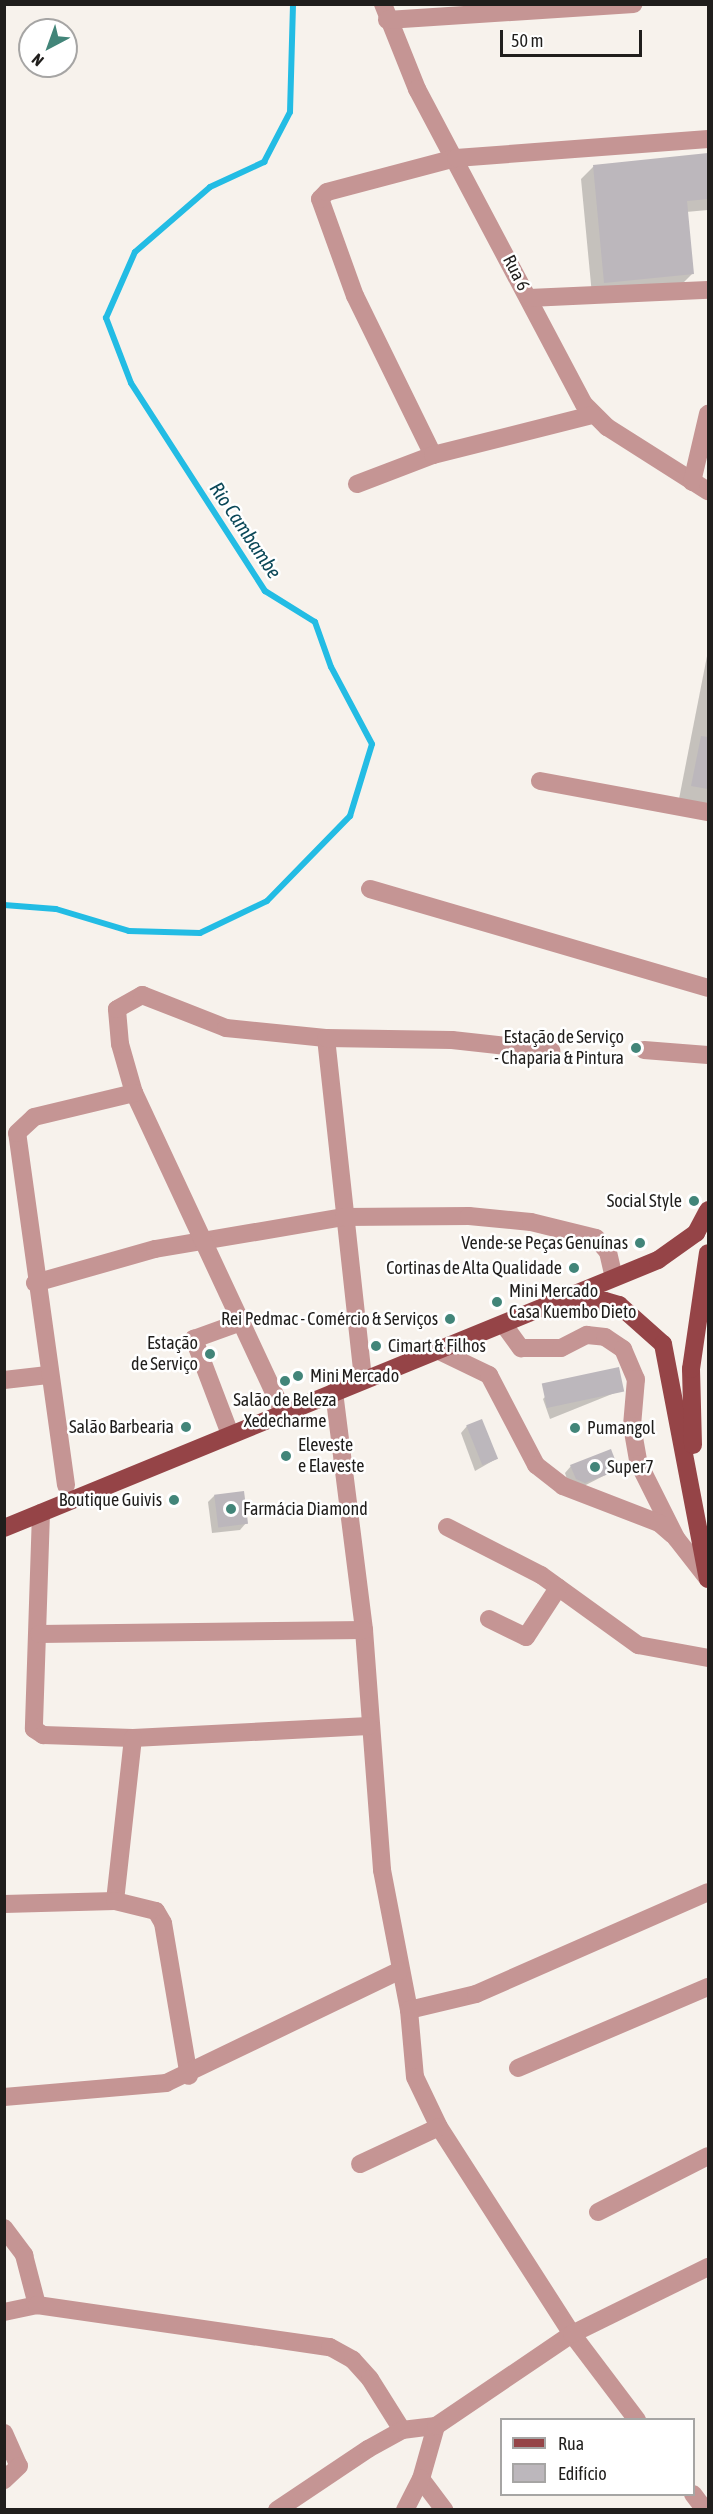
<!DOCTYPE html>
<meta charset="utf-8">
<style>
body{margin:0}
#map{position:relative;width:713px;height:2514px;overflow:hidden;background:#f7f2ec;font-family:"Asap Condensed",sans-serif}
div>[style]{position:absolute}
[style*='--x']{left:calc(var(--x)*1px);top:calc(var(--y)*1px);width:calc(var(--w)*1px);rotate:calc(var(--a)*1deg)}
.shadow>*{inset:0;background:#0003}
.stream>*{height:6px;margin:-3px;padding:0 3px;transform-origin:3px;border-radius:3px;background:#23bce4}
.building>*{inset:0;background:#bcb7bc;transform-origin:0 0}
.minor>*{height:18px;margin:-9px;padding:0 9px;transform-origin:9px;border-radius:9px;background:#c59594}
.major>*{height:18px;margin:-9px;padding:0 9px;transform-origin:9px;border-radius:9px;background:#954447}
.dots>*{width:16px;height:16px;translate:-50% -50%;box-sizing:border-box;border:3px solid #fff;border-radius:50%}
span{translate:-50% -50%;white-space:nowrap;text-align:center;line-height:1.15;-webkit-text-stroke:5px #fff;paint-order:stroke}
.street-label{font-size:18px;color:#201e1c}
.poi-label{font-size:18px;color:#201e1c}
.right{translate:-100% -50%;text-align:right}
.left{translate:0 -50%;text-align:left}
.water-label{font-size:20px;color:#0b4858;font-style:italic}
.frame{position:absolute;inset:0;border:6px solid #201e1c;pointer-events:none}
.legend{position:absolute;left:500px;top:2418px;width:195px;height:78px;box-sizing:border-box;background:#fff;border:2px solid #a6a5a4;margin:0;padding:8px 10px;list-style:none;font-size:18px;color:#201e1c}
.legend li{display:flex;align-items:center;gap:12px;height:30px}
.legend b{width:30px;border:2px solid #a6a5a4}
.north{position:absolute;left:18px;top:18px;width:60px;height:60px;box-sizing:border-box;background:#fff;border:2px solid #a6a5a4;border-radius:50%;rotate:221deg;font-size:16px;font-weight:700;line-height:24px;text-align:center;color:#201e1c}
.north::after{content:'';display:block;margin:auto;width:21px;height:27px;background:#428579;clip-path:polygon(50% 0,100% 100%,50% 72%,0 100%)}
.scale{position:absolute;left:500px;top:30px;width:142px;height:27px;box-sizing:border-box;border:3px solid #201e1c;border-top:0;padding-left:8px;font-size:18px;line-height:21px;white-space:nowrap;color:#201e1c;-webkit-text-stroke:4px #fff;paint-order:stroke}
</style>
<div id="map">
<div class="shadow">
<i style="clip-path:polygon(708px 155px,708px 210px,686px 212px,692px 274px,680px 286px,592px 295px,581px 179px,593px 167px)"></i>
<i style="clip-path:polygon(708px 651px,708px 805px,679px 799px)"></i>
<i style="clip-path:polygon(622px 1390px,550px 1419px,543px 1399px,546px 1396px)"></i>
<i style="clip-path:polygon(467px 1426px,496px 1459px,475px 1471px,461px 1433px)"></i>
<i style="clip-path:polygon(571px 1466px,617px 1469px,578px 1489px,569px 1485px,565px 1473px)"></i>
<i style="clip-path:polygon(215px 1495px,246px 1523px,240px 1530px,212px 1533px,208px 1502px)"></i>
</div>
<div class="stream">
<i style="--x:4;--y:905;--w:52;--a:4.4"></i>
<i style="--x:56;--y:909;--w:76;--a:16.8"></i>
<i style="--x:129;--y:931;--w:71;--a:1.6"></i>
<i style="--x:200;--y:933;--w:74;--a:-25.5"></i>
<i style="--x:267;--y:901;--w:119;--a:-45.7"></i>
<i style="--x:350;--y:816;--w:75;--a:-73"></i>
<i style="--x:372;--y:744;--w:87;--a:-118"></i>
<i style="--x:331;--y:667;--w:48;--a:-109.6"></i>
<i style="--x:315;--y:622;--w:59;--a:-148.2"></i>
<i style="--x:265;--y:591;--w:247;--a:-122.8"></i>
<i style="--x:131;--y:383;--w:70;--a:-111"></i>
<i style="--x:106;--y:318;--w:72;--a:-66.3"></i>
<i style="--x:135;--y:252;--w:99;--a:-40.9"></i>
<i style="--x:210;--y:187;--w:60;--a:-24.8"></i>
<i style="--x:264;--y:162;--w:56;--a:-62.5"></i>
<i style="--x:290;--y:112;--w:108;--a:-88.4"></i>
</div>
<div class="building">
<i style="clip-path:polygon(708px 153px,708px 199px,687px 201px,694px 274px,604px 283px,593px 165px)"></i>
<i style="clip-path:polygon(701px 736px,708px 737px,708px 789px,691px 786px)"></i>
<i style="left:619px;top:1367px;width:25px;height:79px;rotate:78deg"></i>
<i style="left:482px;top:1419px;width:43px;height:17px;rotate:68deg"></i>
<i style="clip-path:polygon(611px 1449px,619px 1470px,585px 1483px,576px 1479px,570px 1465px)"></i>
<i style="left:244px;top:1491px;width:33px;height:30px;rotate:83deg"></i>
</div>
<div class="minor">
<i style="--x:383;--y:4;--w:92;--a:68.2"></i>
<i style="--x:417;--y:89;--w:357;--a:62.1"></i>
<i style="--x:584;--y:404;--w:33;--a:45"></i>
<i style="--x:607;--y:427;--w:120;--a:32.4"></i>
<i style="--x:387;--y:20;--w:247;--a:-3.7"></i>
<i style="--x:529;--y:298;--w:179;--a:-2.6"></i>
<i style="--x:433;--y:455;--w:177;--a:-116.1"></i>
<i style="--x:355;--y:296;--w:103;--a:-109.8"></i>
<i style="--x:320;--y:199;--w:10;--a:-45"></i>
<i style="--x:327;--y:192;--w:133;--a:-14.8"></i>
<i style="--x:456;--y:158;--w:253;--a:-4.3"></i>
<i style="--x:692;--y:482;--w:70;--a:-76.8"></i>
<i style="--x:357;--y:484;--w:81;--a:-20.9"></i>
<i style="--x:433;--y:455;--w:164;--a:-14.1"></i>
<i style="--x:540;--y:781;--w:171;--a:10.5"></i>
<i style="--x:370;--y:889;--w:352;--a:16.3"></i>
<i style="--x:326;--y:1038;--w:344;--a:83.8"></i>
<i style="--x:644;--y:1050;--w:64;--a:4.5"></i>
<i style="--x:35;--y:1283;--w:125;--a:-15.8"></i>
<i style="--x:155;--y:1249;--w:192;--a:-9.6"></i>
<i style="--x:344;--y:1217;--w:125;--a:-0.5"></i>
<i style="--x:469;--y:1216;--w:62;--a:5.5"></i>
<i style="--x:531;--y:1222;--w:67;--a:13.8"></i>
<i style="--x:596;--y:1238;--w:18;--a:49"></i>
<i style="--x:608;--y:1252;--w:26;--a:77"></i>
<i style="--x:504;--y:1325;--w:29;--a:54"></i>
<i style="--x:521;--y:1348;--w:40;--a:0"></i>
<i style="--x:561;--y:1348;--w:29;--a:-27"></i>
<i style="--x:587;--y:1335;--w:18;--a:6"></i>
<i style="--x:605;--y:1337;--w:22;--a:34"></i>
<i style="--x:623;--y:1349;--w:33;--a:67"></i>
<i style="--x:636;--y:1379;--w:47;--a:94.9"></i>
<i style="--x:632;--y:1426;--w:39;--a:80"></i>
<i style="--x:639;--y:1464;--w:83;--a:63.4"></i>
<i style="--x:676;--y:1538;--w:52;--a:52"></i>
<i style="--x:437;--y:1350;--w:58;--a:25.7"></i>
<i style="--x:489;--y:1375;--w:102;--a:62.4"></i>
<i style="--x:536;--y:1465;--w:34;--a:38"></i>
<i style="--x:563;--y:1486;--w:103;--a:21.1"></i>
<i style="--x:659;--y:1523;--w:18;--a:41"></i>
<i style="--x:4;--y:1380;--w:44;--a:-6.5"></i>
<i style="--x:334;--y:1392;--w:240;--a:82.8"></i>
<i style="--x:364;--y:1630;--w:241;--a:85.7"></i>
<i style="--x:382;--y:1870;--w:143;--a:79.1"></i>
<i style="--x:409;--y:2010;--w:67;--a:84.9"></i>
<i style="--x:415;--y:2077;--w:55;--a:64.4"></i>
<i style="--x:439;--y:2127;--w:246;--a:57.3"></i>
<i style="--x:572;--y:2334;--w:108;--a:52.9"></i>
<i style="--x:283;--y:1412;--w:352;--a:-115"></i>
<i style="--x:134;--y:1093;--w:51;--a:-105.9"></i>
<i style="--x:120;--y:1044;--w:35;--a:-95"></i>
<i style="--x:117;--y:1009;--w:29;--a:-29"></i>
<i style="--x:142;--y:995;--w:90;--a:21.4"></i>
<i style="--x:226;--y:1028;--w:100;--a:5.7"></i>
<i style="--x:326;--y:1038;--w:126;--a:0.9"></i>
<i style="--x:452;--y:1040;--w:100;--a:6.3"></i>
<i style="--x:230;--y:1434;--w:102;--a:-110.8"></i>
<i style="--x:194;--y:1339;--w:50;--a:-19.9"></i>
<i style="--x:66;--y:1485;--w:355;--a:-97.9"></i>
<i style="--x:17;--y:1133;--w:23;--a:-43"></i>
<i style="--x:34;--y:1117;--w:103;--a:-13.5"></i>
<i style="--x:41;--y:1513;--w:216;--a:91.9"></i>
<i style="--x:34;--y:1729;--w:11;--a:34"></i>
<i style="--x:43;--y:1735;--w:90;--a:1.9"></i>
<i style="--x:133;--y:1738;--w:236;--a:-2.9"></i>
<i style="--x:447;--y:1527;--w:106;--a:27.1"></i>
<i style="--x:541;--y:1575;--w:120;--a:35.8"></i>
<i style="--x:638;--y:1645;--w:71;--a:10.5"></i>
<i style="--x:489;--y:1619;--w:41;--a:25.9"></i>
<i style="--x:526;--y:1637;--w:59;--a:-56.9"></i>
<i style="--x:39;--y:1634;--w:325;--a:-0.7"></i>
<i style="--x:115;--y:1901;--w:164;--a:-83.7"></i>
<i style="--x:4;--y:1904;--w:111;--a:-1.5"></i>
<i style="--x:115;--y:1901;--w:42;--a:13.7"></i>
<i style="--x:156;--y:1911;--w:14;--a:60"></i>
<i style="--x:163;--y:1923;--w:155;--a:80.4"></i>
<i style="--x:409;--y:2010;--w:69;--a:-13.4"></i>
<i style="--x:476;--y:1994;--w:253;--a:-23.7"></i>
<i style="--x:518;--y:2068;--w:207;--a:-23.1"></i>
<i style="--x:4;--y:2097;--w:163;--a:-4.9"></i>
<i style="--x:166;--y:2083;--w:259;--a:-25.7"></i>
<i style="--x:360;--y:2164;--w:87;--a:-25.1"></i>
<i style="--x:598;--y:2212;--w:123;--a:-27"></i>
<i style="--x:4;--y:2228;--w:34;--a:53"></i>
<i style="--x:24;--y:2255;--w:52;--a:75.4"></i>
<i style="--x:4;--y:2312;--w:34;--a:-12"></i>
<i style="--x:37;--y:2305;--w:296;--a:8.2"></i>
<i style="--x:330;--y:2347;--w:26;--a:29"></i>
<i style="--x:353;--y:2360;--w:25;--a:48"></i>
<i style="--x:370;--y:2379;--w:60;--a:57.9"></i>
<i style="--x:436;--y:2426;--w:55;--a:105.8"></i>
<i style="--x:421;--y:2479;--w:39;--a:53"></i>
<i style="--x:4;--y:2433;--w:36;--a:66"></i>
<i style="--x:19;--y:2466;--w:21;--a:137"></i>
<i style="--x:693;--y:2494;--w:20;--a:53"></i>
<i style="--x:277;--y:2510;--w:110;--a:-33.8"></i>
<i style="--x:368;--y:2449;--w:39;--a:-29"></i>
<i style="--x:402;--y:2430;--w:34;--a:-7"></i>
<i style="--x:436;--y:2426;--w:164;--a:-34.1"></i>
<i style="--x:572;--y:2334;--w:152;--a:-26.2"></i>
<i style="--x:405;--y:2510;--w:35;--a:-63"></i>
</div>
<div class="major">
<i style="--x:569;--y:1306;--w:36;--a:-8"></i>
<i style="--x:605;--y:1301;--w:15;--a:16"></i>
<i style="--x:619;--y:1305;--w:59;--a:41.6"></i>
<i style="--x:663;--y:1344;--w:239;--a:79.2"></i>
<i style="--x:693;--y:1445;--w:76;--a:-91.5"></i>
<i style="--x:691;--y:1369;--w:117;--a:-81.7"></i>
<i style="--x:4;--y:1528;--w:707;--a:-22.28"></i>
<i style="--x:658;--y:1260;--w:47;--a:-35.4"></i>
<i style="--x:696;--y:1233;--w:26;--a:-62"></i>
</div>
<div class="dots">
<i style="left:636px;top:1048px;background:#428579"></i>
<i style="left:694px;top:1201px;background:#428579"></i>
<i style="left:640px;top:1243px;background:#428579"></i>
<i style="left:574px;top:1268px;background:#428579"></i>
<i style="left:497px;top:1302px;background:#428579"></i>
<i style="left:450px;top:1319px;background:#428579"></i>
<i style="left:376px;top:1346px;background:#428579"></i>
<i style="left:210px;top:1354px;background:#428579"></i>
<i style="left:298px;top:1376px;background:#428579"></i>
<i style="left:285px;top:1381px;background:#428579"></i>
<i style="left:186px;top:1427px;background:#428579"></i>
<i style="left:575px;top:1428px;background:#428579"></i>
<i style="left:286px;top:1456px;background:#428579"></i>
<i style="left:595px;top:1467px;background:#428579"></i>
<i style="left:174px;top:1500px;background:#428579"></i>
<i style="left:231px;top:1509px;background:#428579"></i>
</div>
<div class="street-label">
<span style="left:516px;top:273px;rotate:63deg">Rua 6</span>
</div>
<div class="poi-label">
<span class="right" style="left:624px;top:1048px">Estação de Serviço<br>- Chaparia &amp; Pintura</span>
<span class="right" style="left:682px;top:1201px">Social Style</span>
<span class="right" style="left:628px;top:1243px">Vende-se Peças Genuínas</span>
<span class="right" style="left:562px;top:1268px">Cortinas de Alta Qualidade</span>
<span class="left" style="left:509px;top:1302px">Mini Mercado<br>Casa Kuembo Dieto</span>
<span class="right" style="left:438px;top:1319px">Rei Pedmac - Comércio &amp; Serviços</span>
<span class="right" style="left:198px;top:1354px">Estação<br>de Serviço</span>
<span class="left" style="left:388px;top:1346px">Cimart &amp; Filhos</span>
<span class="left" style="left:310px;top:1376px">Mini Mercado</span>
<span style="left:285px;top:1411px">Salão de Beleza<br>Xedecharme</span>
<span class="right" style="left:174px;top:1427px">Salão Barbearia</span>
<span class="left" style="left:587px;top:1428px">Pumangol</span>
<span class="left" style="left:298px;top:1456px">Eleveste<br>e Elaveste</span>
<span class="left" style="left:607px;top:1467px">Super7</span>
<span class="right" style="left:162px;top:1500px">Boutique Guivis</span>
<span class="left" style="left:243px;top:1509px">Farmácia Diamond</span>
</div>
<div class="water-label">
<span style="left:246px;top:530px;rotate:56deg">Rio Cambambe</span>
</div>
<div class="frame"></div>
<ul class="legend">
<li><b style="height:8px;background:#954447"></b>Rua</li>
<li><b style="height:16px;background:#bcb7bc"></b>Edifício</li>
</ul>
<div class="north">N</div>
<div class="scale">50 m</div>
</div>
